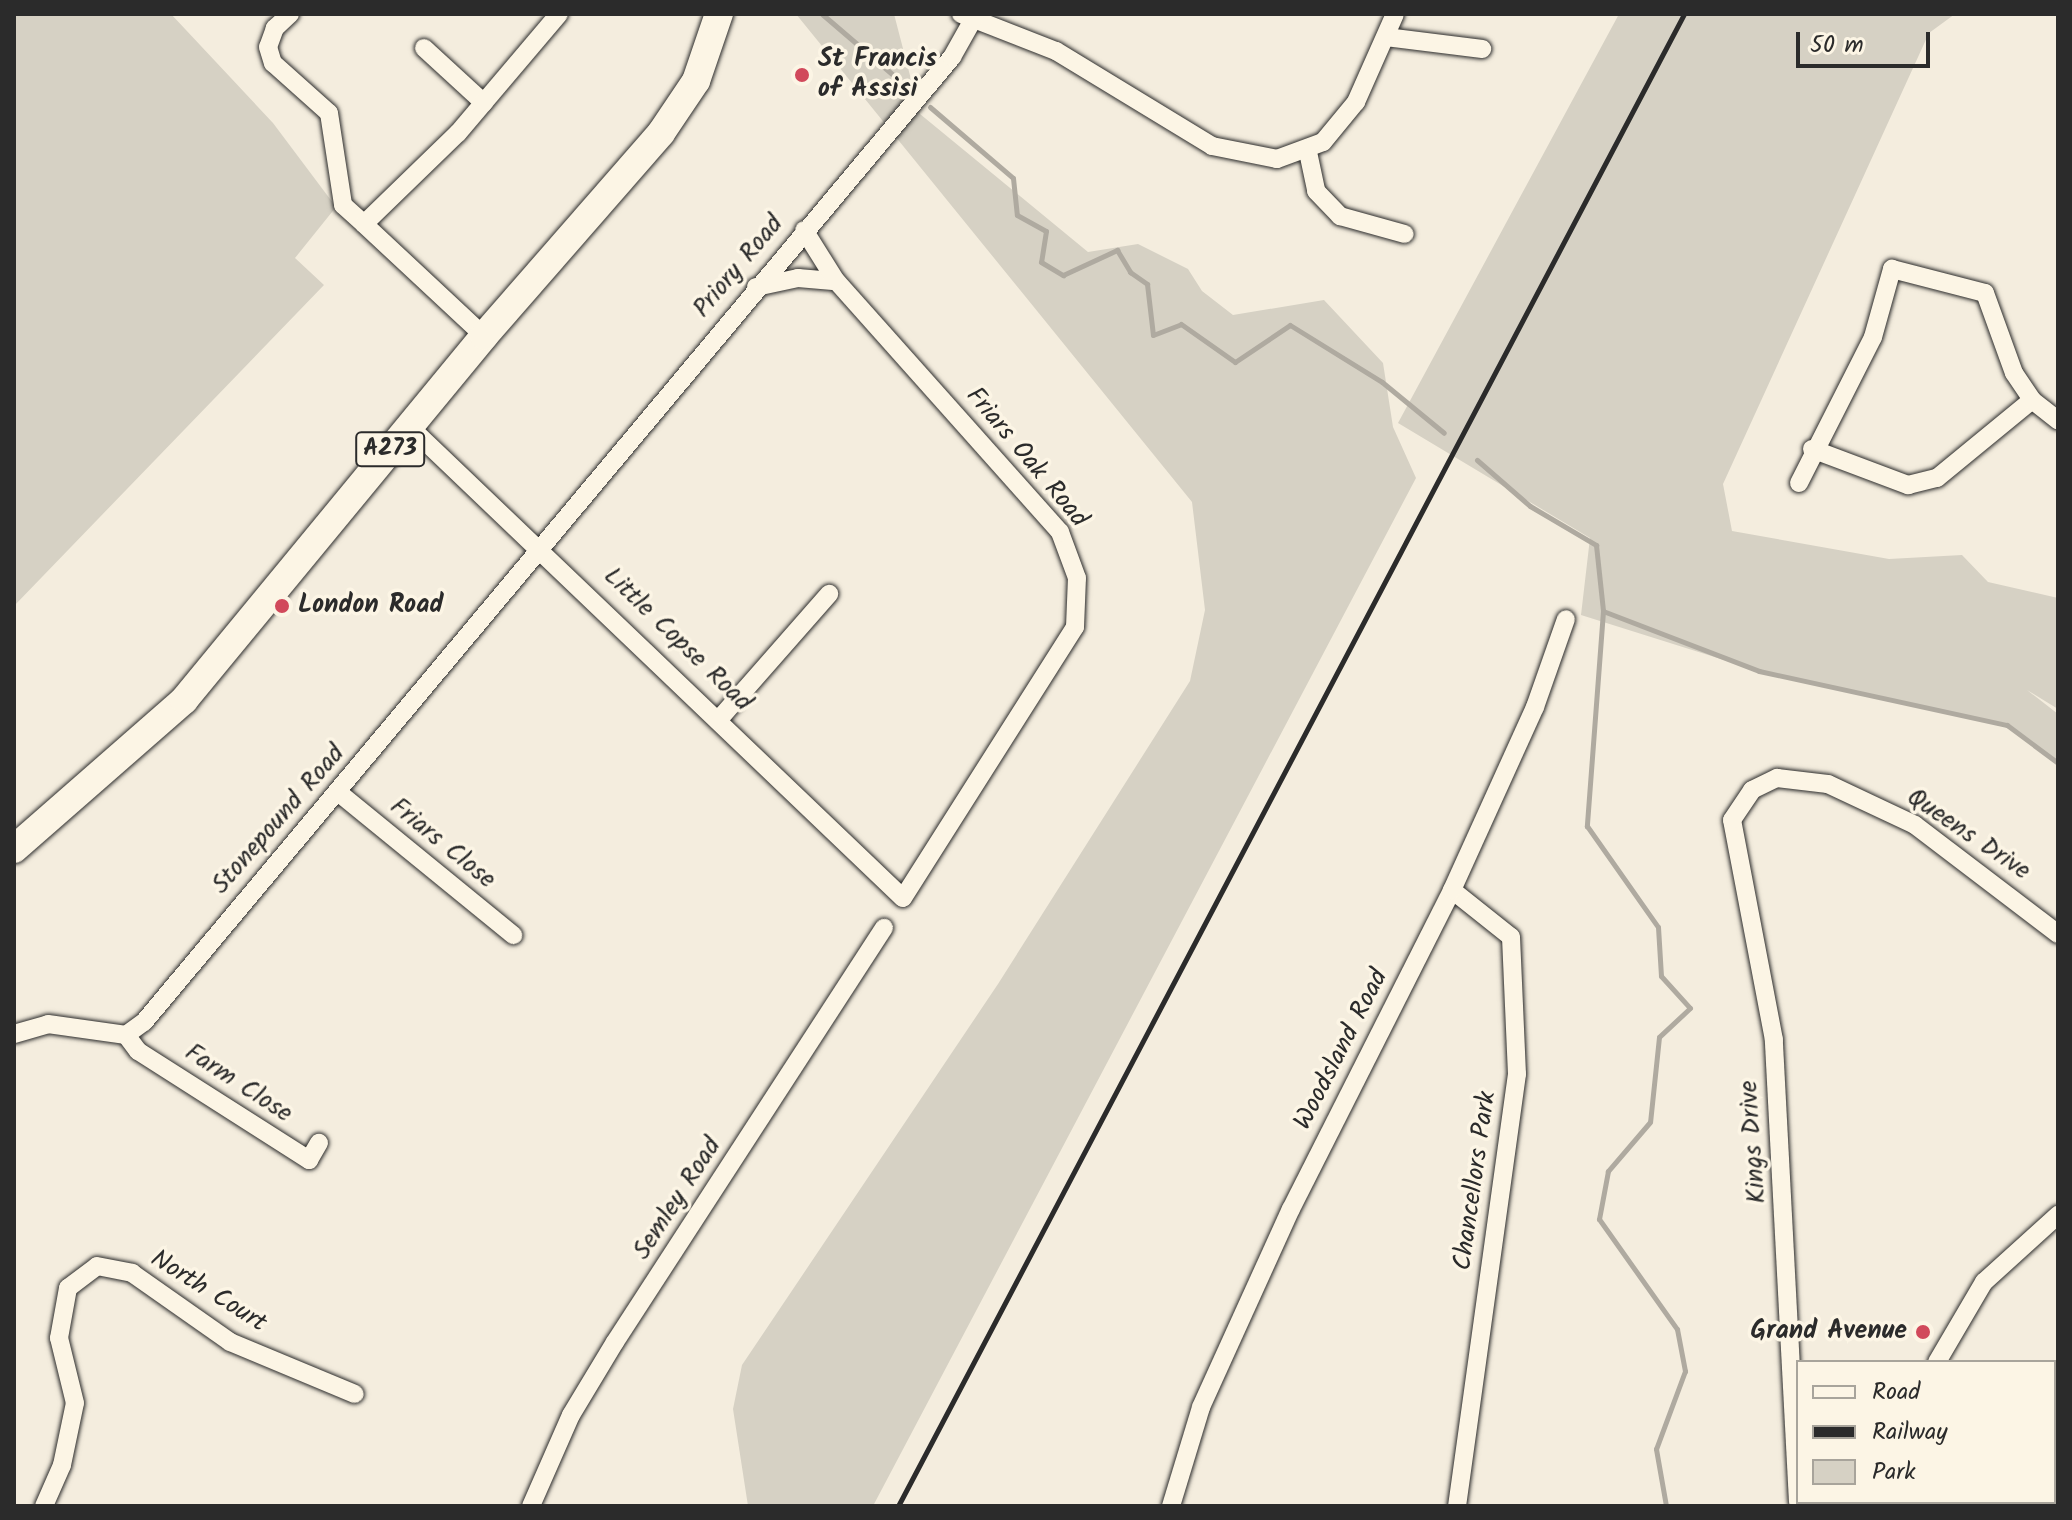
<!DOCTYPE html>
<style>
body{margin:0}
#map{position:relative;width:2072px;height:1520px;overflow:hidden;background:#f4edde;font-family:Kalam,sans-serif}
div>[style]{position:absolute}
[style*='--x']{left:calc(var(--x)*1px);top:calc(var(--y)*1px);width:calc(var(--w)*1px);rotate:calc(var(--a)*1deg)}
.green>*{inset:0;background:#d6d1c4}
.stream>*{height:5px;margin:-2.5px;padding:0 2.5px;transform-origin:2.5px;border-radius:2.5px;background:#afaaa0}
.roads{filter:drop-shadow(0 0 2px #2b2b2b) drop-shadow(0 0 2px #2b2b2b)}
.minor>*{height:18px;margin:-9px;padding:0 9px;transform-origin:9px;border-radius:9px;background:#fcf5e5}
.primary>*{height:28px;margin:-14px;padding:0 14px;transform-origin:14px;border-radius:14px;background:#fcf5e5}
.rail>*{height:5px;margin:-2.5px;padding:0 2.5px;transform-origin:2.5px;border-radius:2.5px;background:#2b2b2b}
.dots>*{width:22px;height:22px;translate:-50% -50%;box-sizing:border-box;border:4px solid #fcf5e5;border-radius:50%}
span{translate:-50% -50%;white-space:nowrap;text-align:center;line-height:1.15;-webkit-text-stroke:7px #fcf5e5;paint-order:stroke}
.shield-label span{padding:2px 6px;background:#fcf5e5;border:2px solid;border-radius:6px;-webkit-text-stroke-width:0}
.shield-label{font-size:24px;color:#2b2b2b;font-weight:700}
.poi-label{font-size:26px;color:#2b2b2b;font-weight:700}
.left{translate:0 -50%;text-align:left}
.right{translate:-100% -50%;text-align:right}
.street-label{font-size:26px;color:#2b2b2b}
.frame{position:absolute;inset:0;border:16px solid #2b2b2b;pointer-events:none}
.legend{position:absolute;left:1796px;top:1360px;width:260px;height:144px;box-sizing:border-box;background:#fcf5e5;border:2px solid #a8a49b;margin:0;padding:10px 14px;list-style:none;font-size:24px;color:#2b2b2b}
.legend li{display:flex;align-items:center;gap:16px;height:40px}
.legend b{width:40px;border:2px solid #a8a49b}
.scale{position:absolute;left:1796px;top:32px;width:134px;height:36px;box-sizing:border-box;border:4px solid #2b2b2b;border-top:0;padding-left:10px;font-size:24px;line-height:28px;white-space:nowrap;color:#2b2b2b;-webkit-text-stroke:6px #fcf5e5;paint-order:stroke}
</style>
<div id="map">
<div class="green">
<i style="clip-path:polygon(14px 14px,171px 14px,273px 123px,336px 207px,295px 258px,324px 285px,14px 606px)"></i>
<i style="clip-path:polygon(796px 14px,894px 14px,920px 114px,1088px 252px,1138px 244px,1188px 269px,1202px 291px,1233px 315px,1324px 300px,1383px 363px,1393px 427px,1416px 478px,873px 1506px,748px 1506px,733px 1409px,742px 1365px,998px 984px,1190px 681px,1205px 610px,1192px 502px)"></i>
<i style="clip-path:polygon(1619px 14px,1955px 14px,1929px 33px,1723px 484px,1732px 531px,1889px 559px,1962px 555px,1988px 582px,2058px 598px,2058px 709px,2027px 690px,2058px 714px,2058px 763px,2007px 725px,1759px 671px,1581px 615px,1590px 538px,1398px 423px)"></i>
</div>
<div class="stream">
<i style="--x:822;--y:14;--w:111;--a:40.6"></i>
<i style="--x:930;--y:107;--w:109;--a:40.5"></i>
<i style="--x:1013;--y:178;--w:37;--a:84"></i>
<i style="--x:1017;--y:215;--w:33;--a:29"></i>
<i style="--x:1046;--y:231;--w:31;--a:99"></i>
<i style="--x:1041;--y:262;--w:26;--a:31"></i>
<i style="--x:1063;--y:275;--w:60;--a:-24.8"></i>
<i style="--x:1117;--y:250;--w:26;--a:59"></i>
<i style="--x:1130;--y:272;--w:21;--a:35"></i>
<i style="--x:1147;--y:284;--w:51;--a:83.3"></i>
<i style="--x:1153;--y:335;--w:30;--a:-21"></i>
<i style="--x:1181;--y:324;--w:66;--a:35.1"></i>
<i style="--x:1235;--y:362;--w:66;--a:-33.9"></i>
<i style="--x:1290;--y:325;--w:108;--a:31.8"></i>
<i style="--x:1382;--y:382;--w:80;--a:39.4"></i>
<i style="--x:1477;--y:460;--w:70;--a:41"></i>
<i style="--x:1530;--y:506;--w:77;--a:30.6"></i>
<i style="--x:1596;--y:545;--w:66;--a:83.9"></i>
<i style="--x:1603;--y:611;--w:216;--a:94.3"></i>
<i style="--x:1587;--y:826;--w:123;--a:54.9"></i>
<i style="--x:1658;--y:927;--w:49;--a:86.5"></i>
<i style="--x:1661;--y:976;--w:43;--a:47.8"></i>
<i style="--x:1690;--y:1008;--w:42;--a:136.9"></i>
<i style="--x:1659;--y:1037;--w:85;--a:96"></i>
<i style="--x:1650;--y:1122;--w:65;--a:130.6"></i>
<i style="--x:1608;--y:1171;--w:49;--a:100.6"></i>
<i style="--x:1599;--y:1219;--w:135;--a:54.7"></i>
<i style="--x:1677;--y:1329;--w:43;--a:79.2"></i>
<i style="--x:1685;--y:1371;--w:83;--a:110.4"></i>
<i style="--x:1656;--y:1449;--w:58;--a:80"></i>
<i style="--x:1603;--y:611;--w:167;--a:21"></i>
<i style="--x:1759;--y:671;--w:254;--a:12.3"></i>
<i style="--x:2007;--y:725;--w:64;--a:36.7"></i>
</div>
<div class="roads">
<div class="minor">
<i style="--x:290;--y:14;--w:21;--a:137"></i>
<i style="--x:275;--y:28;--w:20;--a:110"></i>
<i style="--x:268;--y:47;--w:17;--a:73"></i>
<i style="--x:273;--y:63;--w:75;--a:41.8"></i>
<i style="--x:329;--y:113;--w:93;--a:81.3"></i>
<i style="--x:343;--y:205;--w:28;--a:42"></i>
<i style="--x:961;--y:14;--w:102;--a:21.3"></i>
<i style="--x:1056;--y:51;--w:183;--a:31.3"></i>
<i style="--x:1212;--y:146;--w:66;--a:11.3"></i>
<i style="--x:1277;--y:159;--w:49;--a:-20.3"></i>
<i style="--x:1323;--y:142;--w:52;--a:-50.5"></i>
<i style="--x:1356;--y:102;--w:96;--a:-66.1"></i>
<i style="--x:1386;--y:37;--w:97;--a:7.1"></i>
<i style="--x:424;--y:48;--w:81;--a:42.5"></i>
<i style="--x:1308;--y:152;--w:40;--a:78"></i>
<i style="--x:1316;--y:191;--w:35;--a:46"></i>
<i style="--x:1340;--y:216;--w:67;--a:15.5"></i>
<i style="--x:756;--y:287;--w:43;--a:-12.1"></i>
<i style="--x:798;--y:278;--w:38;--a:5"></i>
<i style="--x:484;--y:336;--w:164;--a:-137"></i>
<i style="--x:364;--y:224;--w:131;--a:-44.1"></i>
<i style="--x:458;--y:133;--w:156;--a:-49.7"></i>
<i style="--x:409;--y:426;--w:683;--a:43.7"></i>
<i style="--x:903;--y:898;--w:321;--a:-57.6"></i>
<i style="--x:1075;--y:627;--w:49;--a:-87.7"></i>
<i style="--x:1077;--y:578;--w:49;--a:-110.3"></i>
<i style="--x:1060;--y:532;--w:336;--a:-131.7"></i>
<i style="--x:836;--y:281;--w:60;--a:-122.1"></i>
<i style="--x:1812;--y:449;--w:103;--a:20.6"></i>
<i style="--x:1908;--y:485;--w:30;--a:-14"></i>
<i style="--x:1937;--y:478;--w:123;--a:-39.4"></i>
<i style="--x:1799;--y:483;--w:164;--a:-63.1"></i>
<i style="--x:1873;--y:337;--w:71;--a:-74.4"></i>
<i style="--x:1892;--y:269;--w:96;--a:14.5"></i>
<i style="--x:1985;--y:293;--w:85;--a:70.1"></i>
<i style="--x:2014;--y:373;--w:32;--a:56"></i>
<i style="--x:2032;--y:400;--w:33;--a:38"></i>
<i style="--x:721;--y:717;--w:164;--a:-48.7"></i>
<i style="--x:339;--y:793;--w:225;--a:39.2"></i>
<i style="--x:1452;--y:890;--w:75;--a:38.5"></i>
<i style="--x:1511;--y:937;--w:137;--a:87.5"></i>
<i style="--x:1517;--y:1074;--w:436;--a:97.9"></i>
<i style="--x:14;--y:1034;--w:35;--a:-16"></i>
<i style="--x:48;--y:1024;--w:79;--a:8"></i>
<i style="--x:126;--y:1035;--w:22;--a:-36"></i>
<i style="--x:144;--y:1022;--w:1259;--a:-50.06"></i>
<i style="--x:952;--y:57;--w:45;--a:-60.6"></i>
<i style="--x:126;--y:1035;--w:20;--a:53"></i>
<i style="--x:138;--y:1051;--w:203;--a:32.5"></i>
<i style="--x:309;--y:1160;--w:20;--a:-60"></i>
<i style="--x:1937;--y:1362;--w:93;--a:-59.6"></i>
<i style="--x:1984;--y:1282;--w:100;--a:-42.2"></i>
<i style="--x:2054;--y:1473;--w:4;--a:14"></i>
<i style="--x:1798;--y:1502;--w:463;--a:-93"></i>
<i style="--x:1774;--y:1040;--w:224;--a:-100.8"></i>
<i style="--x:1732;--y:820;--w:36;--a:-56"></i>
<i style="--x:1752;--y:790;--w:28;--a:-26"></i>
<i style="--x:1777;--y:778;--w:51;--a:6.7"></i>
<i style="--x:1828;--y:784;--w:96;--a:25.2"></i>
<i style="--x:1915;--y:825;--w:180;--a:37.3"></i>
<i style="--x:44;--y:1506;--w:45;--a:-66.3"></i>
<i style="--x:62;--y:1465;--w:63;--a:-78.2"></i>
<i style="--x:75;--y:1403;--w:67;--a:-103.8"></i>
<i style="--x:59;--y:1338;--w:51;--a:-79.8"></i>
<i style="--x:68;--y:1288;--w:36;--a:-37"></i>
<i style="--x:97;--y:1266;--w:36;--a:11"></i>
<i style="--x:132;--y:1273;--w:120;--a:35.1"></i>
<i style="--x:230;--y:1342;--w:135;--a:22.6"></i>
<i style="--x:531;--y:1506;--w:99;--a:-66.3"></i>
<i style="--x:571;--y:1415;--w:85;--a:-58.9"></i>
<i style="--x:615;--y:1342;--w:494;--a:-57"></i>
<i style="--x:1171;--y:1506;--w:103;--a:-73.1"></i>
<i style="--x:1201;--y:1407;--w:217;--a:-65.6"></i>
<i style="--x:1291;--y:1209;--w:357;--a:-63.2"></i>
<i style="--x:1452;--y:890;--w:201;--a:-65.6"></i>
<i style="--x:1535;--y:707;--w:93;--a:-70.6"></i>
<i style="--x:1871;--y:1506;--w:4;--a:-63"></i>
</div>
<div class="primary">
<i style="--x:14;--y:849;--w:226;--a:-41.2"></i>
<i style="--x:184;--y:700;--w:472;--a:-50.5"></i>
<i style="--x:484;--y:336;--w:269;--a:-48.9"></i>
<i style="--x:661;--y:133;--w:63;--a:-56.1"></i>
<i style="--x:696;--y:81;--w:71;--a:-71.1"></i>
</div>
</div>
<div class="rail">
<i style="--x:898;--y:1506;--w:1686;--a:-62.22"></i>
</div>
<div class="dots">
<i style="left:802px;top:75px;background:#d1495b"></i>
<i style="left:282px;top:606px;background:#d1495b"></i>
<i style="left:1923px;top:1332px;background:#d1495b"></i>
</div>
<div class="shield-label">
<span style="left:390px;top:449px">A273</span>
</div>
<div class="poi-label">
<span class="left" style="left:818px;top:75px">St Francis<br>of Assisi</span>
<span class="left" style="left:298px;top:606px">London Road</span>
<span class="right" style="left:1907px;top:1332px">Grand Avenue</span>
</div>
<div class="street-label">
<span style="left:739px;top:267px;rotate:-50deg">Priory Road</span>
<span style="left:1026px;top:458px;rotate:50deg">Friars Oak Road</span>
<span style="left:677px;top:640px;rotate:44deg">Little Copse Road</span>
<span style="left:279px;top:820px;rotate:-49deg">Stonepound Road</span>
<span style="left:1968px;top:835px;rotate:34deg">Queens Drive</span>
<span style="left:442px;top:844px;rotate:39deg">Friars Close</span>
<span style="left:1342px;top:1050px;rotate:-63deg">Woodsland Road</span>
<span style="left:238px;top:1084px;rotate:33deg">Farm Close</span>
<span style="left:1754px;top:1142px;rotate:-94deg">Kings Drive</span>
<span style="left:1476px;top:1181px;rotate:-82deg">Chancellors Park</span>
<span style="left:678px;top:1199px;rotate:-57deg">Semley Road</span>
<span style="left:208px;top:1292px;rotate:32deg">North Court</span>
</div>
<div class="frame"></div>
<ul class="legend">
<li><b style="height:10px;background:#fcf5e5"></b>Road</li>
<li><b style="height:10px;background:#2b2b2b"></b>Railway</li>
<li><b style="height:22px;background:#d6d1c4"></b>Park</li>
</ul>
<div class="scale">50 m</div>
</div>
